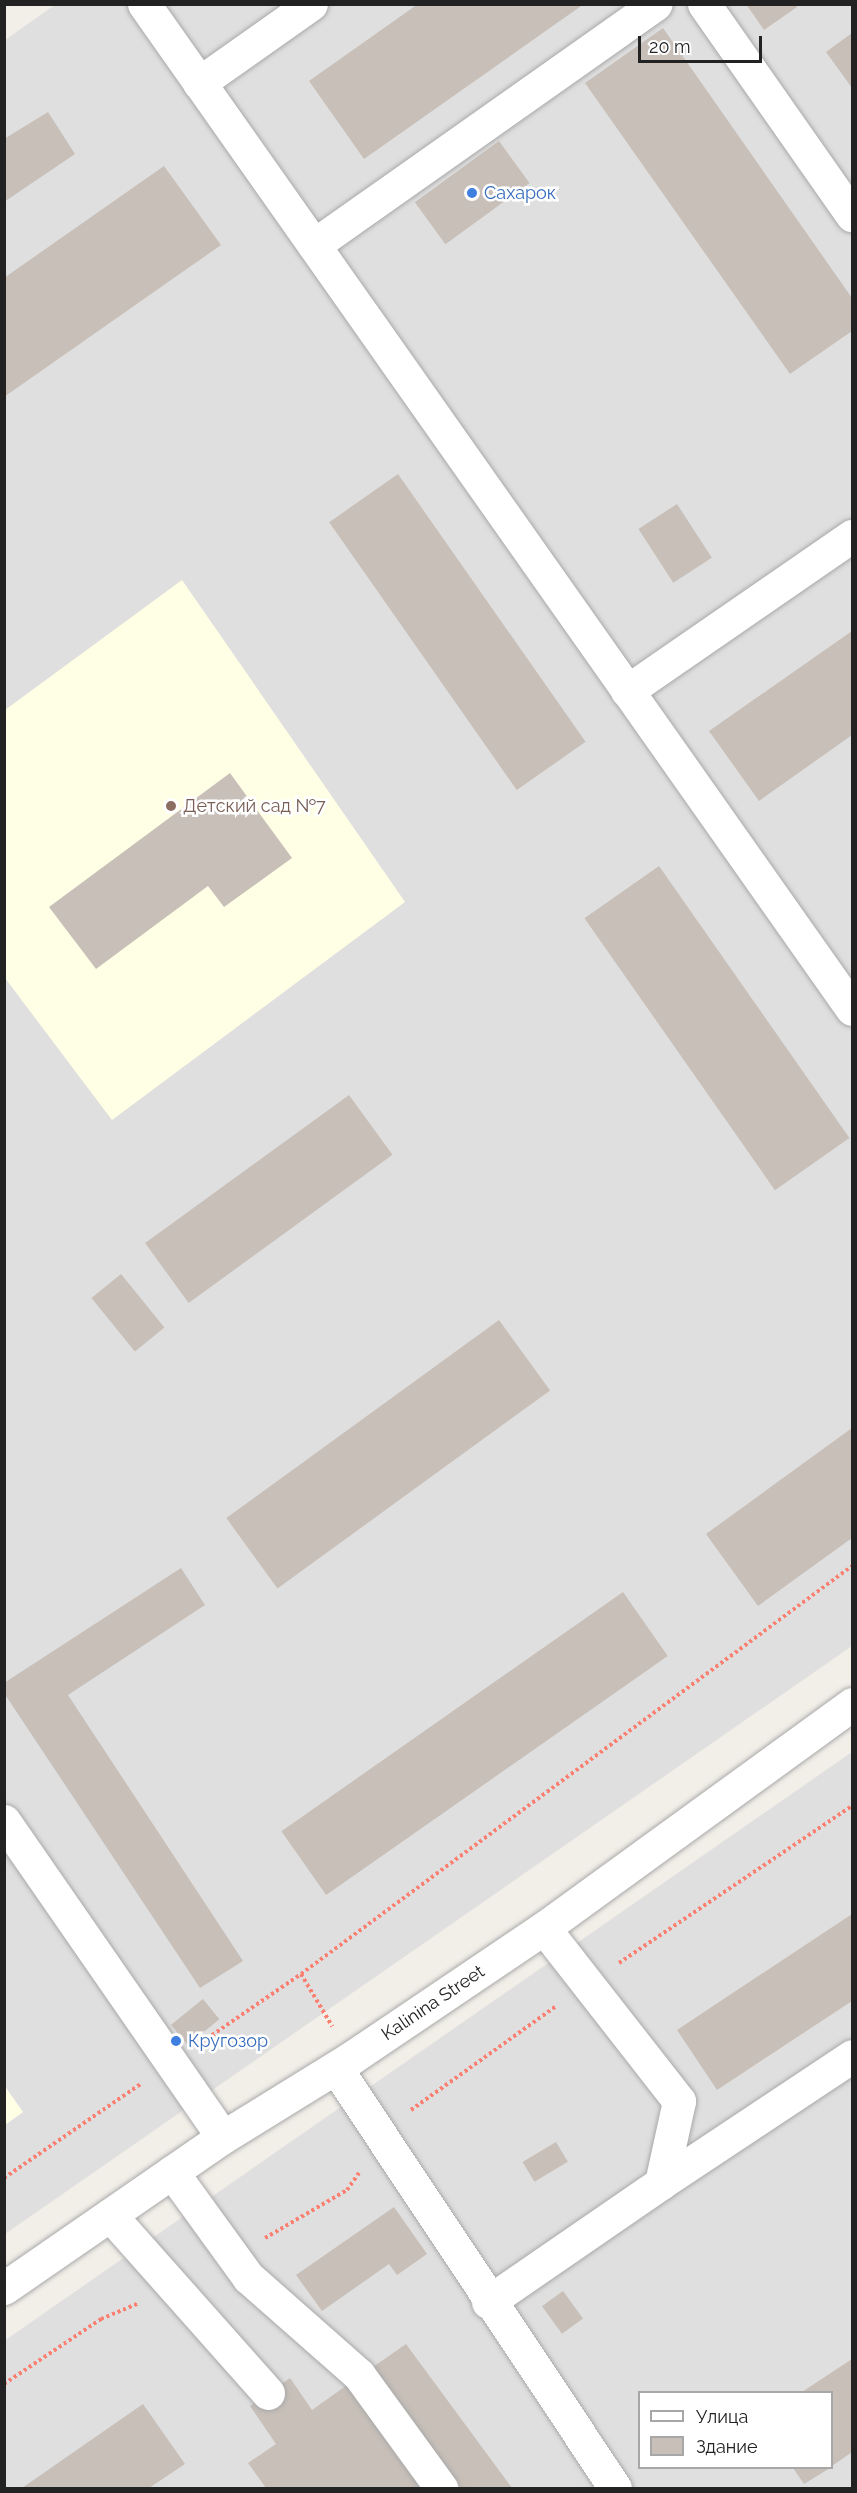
<!DOCTYPE html>
<meta charset="utf-8">
<style>
body{margin:0}
#map{position:relative;width:857px;height:2493px;overflow:hidden;background:#f2efe9;font-family:Raleway,sans-serif}
div>[style]{position:absolute}
[style*='--x']{left:calc(var(--x)*1px);top:calc(var(--y)*1px);width:calc(var(--w)*1px);rotate:calc(var(--a)*1deg)}
.residential>*{inset:0;background:#e0dfdf}
.education>*{inset:0;background:#ffffe5}
.building>*{inset:0;background:#c7bfb8;transform-origin:0 0}
.path>*{height:4px;margin-top:-2px;transform-origin:0;background:repeating-linear-gradient(90deg,#fa8072 0 3px,transparent 0 6px)}
.roads{filter:drop-shadow(0 0 2px #a9a9a9) drop-shadow(0 0 2px #a9a9a9)}
.minor>*{height:33px;margin:-16.5px;padding:0 16.5px;transform-origin:16.5px;border-radius:16.5px;background:#fff}
.dots>*{width:16px;height:16px;translate:-50% -50%;box-sizing:border-box;border:3px solid #fff;border-radius:50%}
span{translate:-50% -50%;white-space:nowrap;text-align:center;line-height:1.15;-webkit-text-stroke:5px #fff;paint-order:stroke}
.shop-label{font-size:18px;color:#366cbe}
.left{translate:0 -50%;text-align:left}
.education-label{font-size:18px;color:#785e54}
.street-label{font-size:18px;color:#222}
.frame{position:absolute;inset:0;border:6px solid #222;pointer-events:none}
.legend{position:absolute;left:638px;top:2391px;width:195px;height:78px;box-sizing:border-box;background:#fff;border:2px solid #a7a7a7;margin:0;padding:8px 10px;list-style:none;font-size:18px;color:#222}
.legend li{display:flex;align-items:center;gap:12px;height:30px}
.legend b{width:30px;border:2px solid #a7a7a7}
.scale{position:absolute;left:638px;top:36px;width:124px;height:27px;box-sizing:border-box;border:3px solid #222;border-top:0;padding-left:8px;font-size:18px;line-height:21px;white-space:nowrap;color:#222;-webkit-text-stroke:4px #fff;paint-order:stroke}
</style>
<div id="map">
<div class="residential">
<i style="clip-path:polygon(56px 4px,852px 5px,852px 1646px,5px 2234px,5px 40px)"></i>
<i style="clip-path:polygon(evenodd,852px 1752px,852px 2488px,5px 2488px,4px 2341px,852px 1752px,640px 2392px,832px 2392px,832px 2468px,640px 2468px,640px 2392px)"></i>
</div>
<div class="education">
<i style="clip-path:polygon(182px 580px,405px 902px,112px 1120px,5px 978px,5px 710px)"></i>
<i style="clip-path:polygon(4px 2085px,23px 2112px,5px 2125px,4px 2125px)"></i>
</div>
<div class="building">
<i style="clip-path:polygon(418px 4px,584px 4px,364px 159px,309px 81px)"></i>
<i style="clip-path:polygon(746px 4px,795px 4px,797px 7px,764px 30px)"></i>
<i style="clip-path:polygon(663px 28px,852px 298px,852px 331px,790px 374px,585px 83px)"></i>
<i style="clip-path:polygon(852px 33px,852px 88px,826px 52px)"></i>
<i style="clip-path:polygon(48px 112px,75px 154px,4px 202px,4px 139px)"></i>
<i style="left:499px;top:141px;width:52px;height:104px;rotate:54deg"></i>
<i style="clip-path:polygon(164px 166px,221px 245px,4px 397px,4px 278px)"></i>
<i style="left:398px;top:474px;width:327px;height:84px;rotate:55deg"></i>
<i style="left:677px;top:504px;width:64px;height:46px;rotate:57deg"></i>
<i style="clip-path:polygon(852px 631px,852px 735px,759px 801px,709px 731px)"></i>
<i style="clip-path:polygon(230px 773px,292px 858px,224px 907px,208px 886px,96px 969px,49px 907px)"></i>
<i style="left:659px;top:866px;width:332px;height:91px;rotate:55deg"></i>
<i style="left:349px;top:1095px;width:74px;height:252px;rotate:54deg"></i>
<i style="left:121px;top:1274px;width:69px;height:38px;rotate:51deg"></i>
<i style="left:499px;top:1320px;width:87px;height:337px;rotate:54deg"></i>
<i style="clip-path:polygon(852px 1428px,852px 1538px,758px 1606px,706px 1534px)"></i>
<i style="clip-path:polygon(181px 1568px,205px 1605px,68px 1695px,243px 1961px,200px 1988px,4px 1693px,4px 1683px)"></i>
<i style="left:623px;top:1592px;width:78px;height:417px;rotate:55deg"></i>
<i style="clip-path:polygon(852px 1914px,852px 2001px,717px 2090px,677px 2030px)"></i>
<i style="left:203px;top:1999px;width:26px;height:41px;rotate:51deg"></i>
<i style="left:556px;top:2142px;width:23px;height:39px;rotate:59deg"></i>
<i style="clip-path:polygon(394px 2207px,427px 2254px,397px 2275px,389px 2264px,322px 2311px,296px 2275px)"></i>
<i style="left:563px;top:2291px;width:34px;height:26px;rotate:54deg"></i>
<i style="clip-path:polygon(406px 2344px,512px 2488px,461px 2488px,373px 2367px)"></i>
<i style="clip-path:polygon(852px 2359px,852px 2452px,832px 2466px,832px 2392px,802px 2392px)"></i>
<i style="clip-path:polygon(290px 2378px,312px 2410px,350px 2383px,424px 2488px,266px 2488px,248px 2463px,276px 2444px,250px 2406px)"></i>
<i style="clip-path:polygon(143px 2404px,185px 2464px,149px 2488px,22px 2488px)"></i>
<i style="clip-path:polygon(793px 2468px,830px 2468px,804px 2484px)"></i>
</div>
<div class="path">
<i style="--x:619;--y:1963;--w:281;--a:-34"></i>
<i style="--x:301;--y:1974;--w:61;--a:59.2"></i>
<i style="--x:202;--y:2042;--w:120;--a:-34.5"></i>
<i style="--x:301;--y:1974;--w:686;--a:-36.52"></i>
<i style="--x:411;--y:2110;--w:178;--a:-35.6"></i>
<i style="--x:4;--y:2178;--w:166;--a:-34.5"></i>
<i style="--x:265;--y:2238;--w:95;--a:-30.3"></i>
<i style="--x:347;--y:2190;--w:21;--a:-55"></i>
<i style="--x:4;--y:2384;--w:117;--a:-33.8"></i>
<i style="--x:101;--y:2319;--w:41;--a:-22.8"></i>
</div>
<div class="roads">
<div class="minor">
<i style="--x:144;--y:4;--w:1229;--a:54.84"></i>
<i style="--x:704;--y:4;--w:258;--a:55"></i>
<i style="--x:199;--y:83;--w:137;--a:-35.2"></i>
<i style="--x:314;--y:245;--w:418;--a:-35.2"></i>
<i style="--x:627;--y:691;--w:273;--a:-34.6"></i>
<i style="--x:4;--y:1821;--w:384;--a:55.3"></i>
<i style="--x:336;--y:2068;--w:504;--a:56.4"></i>
<i style="--x:172;--y:2172;--w:130;--a:54.1"></i>
<i style="--x:248;--y:2277;--w:148;--a:41.4"></i>
<i style="--x:359;--y:2375;--w:140;--a:54"></i>
<i style="--x:661;--y:2183;--w:229;--a:-33.6"></i>
<i style="--x:110;--y:2215;--w:238;--a:48.4"></i>
<i style="--x:4;--y:2288;--w:266;--a:-34.6"></i>
<i style="--x:223;--y:2137;--w:150;--a:-31.7"></i>
<i style="--x:351;--y:2058;--w:233;--a:-34"></i>
<i style="--x:544;--y:1928;--w:381;--a:-36"></i>
<i style="--x:488;--y:2302;--w:210;--a:-34.5"></i>
<i style="--x:661;--y:2183;--w:84;--a:-77.6"></i>
<i style="--x:679;--y:2101;--w:219;--a:-128"></i>
</div>
</div>
<div class="dots">
<i style="left:472px;top:193px;background:#3f7fe0"></i>
<i style="left:171px;top:806px;background:#8d6e63"></i>
<i style="left:176px;top:2041px;background:#3f7fe0"></i>
</div>
<div class="shop-label">
<span class="left" style="left:484px;top:193px">Сахарок</span>
<span class="left" style="left:188px;top:2041px">Кругозор</span>
</div>
<div class="education-label">
<span class="left" style="left:183px;top:806px">Детский сад №7</span>
</div>
<div class="street-label">
<span style="left:433px;top:2003px;rotate:-34deg">Kalinina Street</span>
</div>
<div class="frame"></div>
<ul class="legend">
<li><b style="height:8px;background:#fff"></b>Улица</li>
<li><b style="height:16px;background:#c7bfb8"></b>Здание</li>
</ul>
<div class="scale">20 m</div>
</div>
